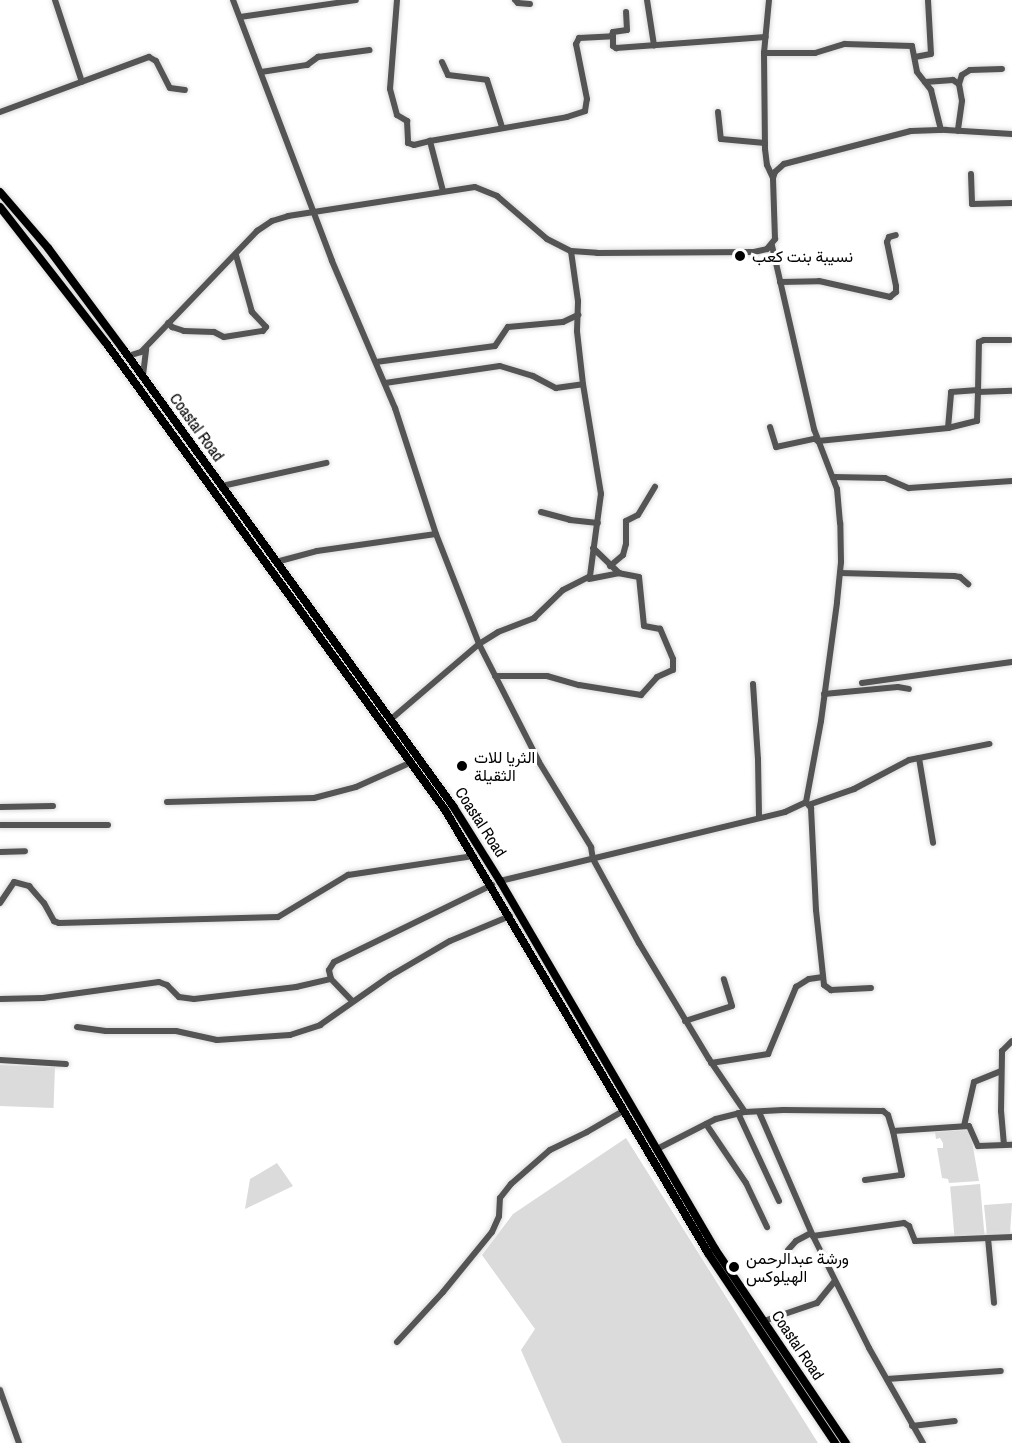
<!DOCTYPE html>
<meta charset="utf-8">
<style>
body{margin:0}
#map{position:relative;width:1012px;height:1443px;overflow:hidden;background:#fff;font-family:"Archivo Narrow",Vazirmatn,sans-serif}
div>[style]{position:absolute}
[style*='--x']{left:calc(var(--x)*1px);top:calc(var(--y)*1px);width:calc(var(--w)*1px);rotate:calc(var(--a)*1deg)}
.green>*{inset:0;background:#dbdbdb;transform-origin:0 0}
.roads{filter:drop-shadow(0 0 2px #dbdbdb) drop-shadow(0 0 2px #dbdbdb)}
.minor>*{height:6px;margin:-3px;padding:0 3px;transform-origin:3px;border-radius:3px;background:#545454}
.highway>*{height:8px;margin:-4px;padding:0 4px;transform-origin:4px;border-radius:4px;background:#000}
.dots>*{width:16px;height:16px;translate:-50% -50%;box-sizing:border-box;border:3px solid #fff;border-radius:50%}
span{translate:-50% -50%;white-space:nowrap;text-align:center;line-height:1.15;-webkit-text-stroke:6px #fff;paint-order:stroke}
.poi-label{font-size:16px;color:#000}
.left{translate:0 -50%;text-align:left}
.street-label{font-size:16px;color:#000}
</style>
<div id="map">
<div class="green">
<i style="left:0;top:1065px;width:55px;height:41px;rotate:2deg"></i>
<i style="clip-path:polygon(970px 1130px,979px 1181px,949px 1183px,948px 1179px,942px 1178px,937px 1148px,943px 1148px,943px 1143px,940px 1138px,936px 1139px,935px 1132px)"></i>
<i style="clip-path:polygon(626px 1138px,818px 1443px,562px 1443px,521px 1350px,535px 1329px,482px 1255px,513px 1214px)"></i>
<i style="clip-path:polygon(277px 1163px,293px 1186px,245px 1209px,250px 1179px)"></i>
<i style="left:980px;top:1184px;width:52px;height:30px;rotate:85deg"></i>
<i style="clip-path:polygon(1012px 1203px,1010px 1234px,987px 1235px,984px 1205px)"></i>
</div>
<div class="roads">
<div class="minor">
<i style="--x:55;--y:0;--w:86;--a:71.8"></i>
<i style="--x:233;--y:0;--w:279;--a:69.2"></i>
<i style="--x:332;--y:261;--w:160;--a:66.8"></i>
<i style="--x:395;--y:408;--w:133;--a:72"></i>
<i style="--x:436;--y:534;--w:118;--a:68.6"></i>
<i style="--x:479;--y:644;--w:132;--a:63"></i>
<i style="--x:539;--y:762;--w:100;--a:58.5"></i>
<i style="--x:591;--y:847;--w:12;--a:81"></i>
<i style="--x:593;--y:859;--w:96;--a:61.3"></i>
<i style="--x:639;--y:943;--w:135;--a:58.9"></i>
<i style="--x:709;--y:1059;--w:64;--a:55.8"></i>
<i style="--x:397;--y:0;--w:89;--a:94.5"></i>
<i style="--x:390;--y:89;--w:27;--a:75"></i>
<i style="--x:397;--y:115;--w:12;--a:31"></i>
<i style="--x:407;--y:121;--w:22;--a:87"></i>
<i style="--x:408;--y:143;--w:6;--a:18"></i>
<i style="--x:414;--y:145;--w:16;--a:-14"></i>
<i style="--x:515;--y:0;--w:4;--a:45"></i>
<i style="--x:518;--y:3;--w:12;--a:5"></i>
<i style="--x:647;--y:0;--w:46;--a:81.2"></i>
<i style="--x:769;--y:0;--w:53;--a:95.4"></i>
<i style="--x:764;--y:53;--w:96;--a:89.4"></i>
<i style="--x:765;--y:149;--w:16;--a:83"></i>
<i style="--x:767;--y:165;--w:14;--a:65"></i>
<i style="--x:240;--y:17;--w:117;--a:-8.3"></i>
<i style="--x:612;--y:35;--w:3;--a:-72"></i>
<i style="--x:613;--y:32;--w:14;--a:-8"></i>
<i style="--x:627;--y:30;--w:18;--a:-93"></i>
<i style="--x:764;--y:53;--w:51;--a:0"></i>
<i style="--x:815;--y:53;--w:31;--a:-17"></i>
<i style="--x:845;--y:44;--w:67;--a:1.7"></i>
<i style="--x:912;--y:46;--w:26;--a:79"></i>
<i style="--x:917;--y:72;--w:23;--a:52"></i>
<i style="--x:931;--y:90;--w:41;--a:76"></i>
<i style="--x:915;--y:57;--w:16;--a:-11"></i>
<i style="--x:931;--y:54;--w:54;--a:-93.2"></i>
<i style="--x:442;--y:62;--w:14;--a:65"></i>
<i style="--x:448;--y:75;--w:39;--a:7"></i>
<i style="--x:487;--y:80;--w:49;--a:72.3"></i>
<i style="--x:261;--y:72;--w:47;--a:-8.7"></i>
<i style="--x:307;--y:65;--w:14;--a:-36"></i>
<i style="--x:318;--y:57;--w:52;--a:-7.7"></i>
<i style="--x:925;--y:82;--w:28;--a:-4"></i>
<i style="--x:953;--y:80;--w:7;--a:34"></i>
<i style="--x:959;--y:84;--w:17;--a:80"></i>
<i style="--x:962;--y:101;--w:30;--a:98"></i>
<i style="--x:959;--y:84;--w:9;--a:-72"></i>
<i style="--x:962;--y:75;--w:9;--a:-32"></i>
<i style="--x:970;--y:70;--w:32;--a:-2"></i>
<i style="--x:0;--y:112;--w:159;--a:-20.3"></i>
<i style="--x:149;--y:57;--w:8;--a:30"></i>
<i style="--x:156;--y:61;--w:30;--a:63"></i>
<i style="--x:170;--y:88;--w:15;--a:8"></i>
<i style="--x:718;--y:112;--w:27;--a:84"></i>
<i style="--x:721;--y:139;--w:44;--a:5.2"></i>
<i style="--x:971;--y:174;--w:30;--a:88"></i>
<i style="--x:972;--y:204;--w:40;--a:-1.4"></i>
<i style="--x:443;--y:191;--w:52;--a:-104.6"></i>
<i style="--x:430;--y:141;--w:139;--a:-9.9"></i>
<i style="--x:567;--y:117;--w:19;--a:-18"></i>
<i style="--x:585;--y:111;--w:12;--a:-81"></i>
<i style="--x:587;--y:99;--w:56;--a:-101.3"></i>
<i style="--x:576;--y:44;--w:7;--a:-63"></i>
<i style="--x:579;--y:38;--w:34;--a:-3"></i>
<i style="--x:613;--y:36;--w:10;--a:90"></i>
<i style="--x:613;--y:46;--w:4;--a:34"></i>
<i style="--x:616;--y:48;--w:150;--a:-4.2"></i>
<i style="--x:780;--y:282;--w:39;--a:-1"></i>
<i style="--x:819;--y:281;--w:73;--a:12.7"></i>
<i style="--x:890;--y:297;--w:8;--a:-40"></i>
<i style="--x:896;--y:292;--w:6;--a:-90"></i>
<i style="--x:896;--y:286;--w:45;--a:-101.6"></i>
<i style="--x:887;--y:242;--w:5;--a:-68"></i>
<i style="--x:889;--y:237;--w:7;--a:-16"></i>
<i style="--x:168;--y:323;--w:6;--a:45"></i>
<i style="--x:172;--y:327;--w:13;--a:18"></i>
<i style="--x:184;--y:331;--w:30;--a:2"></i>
<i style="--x:214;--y:332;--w:11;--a:27"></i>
<i style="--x:224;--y:337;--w:39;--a:-9"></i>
<i style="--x:263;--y:331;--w:5;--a:-53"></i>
<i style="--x:266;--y:327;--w:21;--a:-133"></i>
<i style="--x:252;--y:312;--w:59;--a:-105.7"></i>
<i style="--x:128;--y:356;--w:14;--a:-17"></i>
<i style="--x:141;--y:352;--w:168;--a:-46.2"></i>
<i style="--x:257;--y:231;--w:18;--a:-34"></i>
<i style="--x:272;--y:221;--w:17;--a:-17"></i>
<i style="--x:288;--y:216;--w:189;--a:-8.8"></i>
<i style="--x:475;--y:187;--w:24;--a:22"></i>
<i style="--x:497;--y:196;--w:66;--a:40.7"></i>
<i style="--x:547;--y:239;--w:27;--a:27"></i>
<i style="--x:571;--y:251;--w:26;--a:4"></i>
<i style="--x:597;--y:253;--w:157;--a:-0.4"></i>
<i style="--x:754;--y:252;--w:13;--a:-13"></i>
<i style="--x:767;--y:249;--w:13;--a:-51"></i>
<i style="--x:775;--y:239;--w:61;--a:-91.9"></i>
<i style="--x:773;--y:178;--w:6;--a:-72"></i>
<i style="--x:775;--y:172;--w:12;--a:-42"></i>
<i style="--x:784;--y:164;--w:131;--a:-14.6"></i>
<i style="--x:911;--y:131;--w:35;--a:-2"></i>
<i style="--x:946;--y:130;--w:66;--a:3.5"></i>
<i style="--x:376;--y:362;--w:120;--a:-7.7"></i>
<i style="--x:495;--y:346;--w:23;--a:-56"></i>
<i style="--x:508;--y:327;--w:55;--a:-5.2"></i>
<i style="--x:563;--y:322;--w:17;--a:-25"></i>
<i style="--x:143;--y:375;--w:26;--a:-83"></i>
<i style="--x:385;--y:383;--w:116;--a:-8.4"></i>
<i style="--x:500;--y:366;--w:34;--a:17"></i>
<i style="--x:533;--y:376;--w:26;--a:28"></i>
<i style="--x:556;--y:388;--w:27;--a:-8"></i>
<i style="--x:978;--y:392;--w:50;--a:-88.9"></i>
<i style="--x:979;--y:342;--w:5;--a:-22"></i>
<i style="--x:984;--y:340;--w:26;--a:0"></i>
<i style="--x:770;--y:427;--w:21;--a:73"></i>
<i style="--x:776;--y:447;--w:40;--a:-12"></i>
<i style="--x:815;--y:439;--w:4;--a:34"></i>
<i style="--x:818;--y:441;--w:131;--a:-5.7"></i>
<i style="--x:948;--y:428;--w:30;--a:-14"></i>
<i style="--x:977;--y:421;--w:29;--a:-88"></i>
<i style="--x:978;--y:392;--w:34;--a:-2"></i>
<i style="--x:948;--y:428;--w:36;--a:-85"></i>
<i style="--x:951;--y:392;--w:27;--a:-4"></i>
<i style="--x:834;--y:477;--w:51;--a:1.1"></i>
<i style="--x:885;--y:478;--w:26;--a:23"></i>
<i style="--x:909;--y:488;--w:103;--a:-3.9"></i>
<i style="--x:222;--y:486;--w:107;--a:-12.5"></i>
<i style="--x:541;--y:512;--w:30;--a:15"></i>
<i style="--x:570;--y:520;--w:28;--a:6"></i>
<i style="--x:276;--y:562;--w:42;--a:-15"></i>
<i style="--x:317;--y:551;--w:120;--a:-8.1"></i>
<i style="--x:610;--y:566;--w:17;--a:-40"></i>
<i style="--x:623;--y:555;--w:11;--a:-75"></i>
<i style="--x:626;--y:544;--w:23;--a:-90"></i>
<i style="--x:626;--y:521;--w:13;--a:-27"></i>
<i style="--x:638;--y:515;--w:33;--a:-59"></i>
<i style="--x:840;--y:573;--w:114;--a:1.5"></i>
<i style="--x:954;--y:576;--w:6;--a:9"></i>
<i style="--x:960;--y:577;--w:11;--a:41"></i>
<i style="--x:589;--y:579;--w:31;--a:-11"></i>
<i style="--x:495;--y:676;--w:52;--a:0"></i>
<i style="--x:547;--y:676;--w:33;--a:16"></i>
<i style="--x:579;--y:685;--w:63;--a:9.2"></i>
<i style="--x:641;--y:695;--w:24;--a:-48"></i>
<i style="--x:657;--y:677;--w:17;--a:-24"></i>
<i style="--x:673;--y:670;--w:11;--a:-90"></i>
<i style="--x:673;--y:659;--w:33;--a:-113"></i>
<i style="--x:660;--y:629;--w:16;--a:-169"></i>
<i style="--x:644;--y:626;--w:49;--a:-95.8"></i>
<i style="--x:639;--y:577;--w:20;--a:-169"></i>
<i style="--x:619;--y:573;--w:36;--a:-136"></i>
<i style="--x:862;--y:683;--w:151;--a:-8"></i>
<i style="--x:753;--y:684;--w:75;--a:86.2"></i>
<i style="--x:758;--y:759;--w:59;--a:89"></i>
<i style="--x:824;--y:694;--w:74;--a:-5.4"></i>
<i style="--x:898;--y:687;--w:11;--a:10"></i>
<i style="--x:390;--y:720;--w:117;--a:-40.5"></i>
<i style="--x:479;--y:644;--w:22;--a:-32"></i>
<i style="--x:498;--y:632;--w:39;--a:-21"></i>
<i style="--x:534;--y:618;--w:40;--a:-44"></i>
<i style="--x:563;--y:590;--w:30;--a:-27"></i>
<i style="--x:590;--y:576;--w:83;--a:-82.4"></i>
<i style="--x:601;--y:494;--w:111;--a:-99.3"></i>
<i style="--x:583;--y:384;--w:53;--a:-96.5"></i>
<i style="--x:577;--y:331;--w:30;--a:-88"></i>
<i style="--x:578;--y:301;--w:50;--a:-98"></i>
<i style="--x:919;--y:758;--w:86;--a:80.6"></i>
<i style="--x:167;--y:802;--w:147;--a:-1.6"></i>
<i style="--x:314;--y:798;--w:43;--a:-14.7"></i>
<i style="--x:356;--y:787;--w:61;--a:-24.1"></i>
<i style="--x:806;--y:802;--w:8;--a:50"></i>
<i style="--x:811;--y:808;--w:102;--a:87.2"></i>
<i style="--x:816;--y:910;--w:75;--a:83.9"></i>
<i style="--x:824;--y:985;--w:9;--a:36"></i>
<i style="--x:831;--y:990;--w:40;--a:-2.9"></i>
<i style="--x:811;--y:804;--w:46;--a:-19.2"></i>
<i style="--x:854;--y:789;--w:62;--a:-27.8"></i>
<i style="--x:909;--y:760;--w:82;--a:-11.3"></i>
<i style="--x:0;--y:807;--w:53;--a:-1.1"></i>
<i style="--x:0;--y:825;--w:108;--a:0"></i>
<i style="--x:0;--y:852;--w:25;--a:-2"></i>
<i style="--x:500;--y:881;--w:293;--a:-13.6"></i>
<i style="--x:785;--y:812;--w:23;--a:-25"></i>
<i style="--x:806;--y:802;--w:82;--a:-79.5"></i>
<i style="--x:821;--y:721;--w:120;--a:-82.3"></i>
<i style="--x:837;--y:602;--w:40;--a:-84.3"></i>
<i style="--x:841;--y:562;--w:39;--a:-91"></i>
<i style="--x:840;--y:523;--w:34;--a:-95"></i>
<i style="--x:837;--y:489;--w:64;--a:-111"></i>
<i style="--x:814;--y:429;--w:189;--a:-102.9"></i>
<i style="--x:0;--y:903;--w:25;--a:-56"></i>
<i style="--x:14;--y:882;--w:16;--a:15"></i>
<i style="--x:29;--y:886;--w:23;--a:49"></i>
<i style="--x:44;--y:903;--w:21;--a:61"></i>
<i style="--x:54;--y:921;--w:5;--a:22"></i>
<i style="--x:59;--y:923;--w:219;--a:-1.6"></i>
<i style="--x:278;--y:917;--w:82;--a:-31"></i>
<i style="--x:348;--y:875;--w:127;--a:-8.6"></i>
<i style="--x:331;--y:979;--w:9;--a:-103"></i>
<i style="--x:329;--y:970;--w:9;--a:-58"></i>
<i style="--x:334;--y:962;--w:176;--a:-26"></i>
<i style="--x:0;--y:999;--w:43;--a:-1.3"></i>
<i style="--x:43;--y:998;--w:117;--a:-7.9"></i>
<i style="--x:159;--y:982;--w:9;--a:21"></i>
<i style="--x:167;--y:985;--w:17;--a:45"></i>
<i style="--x:179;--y:997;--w:15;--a:8"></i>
<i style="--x:194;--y:999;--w:103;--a:-6.7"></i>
<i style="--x:296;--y:987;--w:36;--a:-13"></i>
<i style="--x:331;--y:979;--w:30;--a:46"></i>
<i style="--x:685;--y:1021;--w:49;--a:-17.7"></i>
<i style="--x:732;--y:1006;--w:28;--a:-107"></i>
<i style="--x:77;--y:1027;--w:29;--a:8"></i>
<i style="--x:106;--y:1031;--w:70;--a:0"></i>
<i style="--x:176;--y:1031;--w:42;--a:12.4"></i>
<i style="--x:217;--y:1040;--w:73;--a:-3.9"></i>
<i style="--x:290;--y:1035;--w:32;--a:-18"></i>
<i style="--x:320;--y:1025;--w:85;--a:-35"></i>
<i style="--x:390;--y:976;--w:69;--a:-30.3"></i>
<i style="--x:450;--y:941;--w:65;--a:-22.6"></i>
<i style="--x:0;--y:1060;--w:66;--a:3.5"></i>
<i style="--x:711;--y:1063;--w:58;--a:-9"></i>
<i style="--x:768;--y:1054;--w:73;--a:-67.3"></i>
<i style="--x:796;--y:987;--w:15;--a:-32"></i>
<i style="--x:809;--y:979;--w:14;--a:-8"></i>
<i style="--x:759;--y:1112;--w:135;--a:66.5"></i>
<i style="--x:813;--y:1236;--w:125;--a:63.4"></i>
<i style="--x:869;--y:1348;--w:109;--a:60.4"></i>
<i style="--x:738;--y:1113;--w:97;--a:65"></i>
<i style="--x:706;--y:1124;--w:71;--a:55.9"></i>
<i style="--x:746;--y:1183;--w:49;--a:64.5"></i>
<i style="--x:964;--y:1126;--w:45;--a:-77.2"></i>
<i style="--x:974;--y:1082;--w:29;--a:-22"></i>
<i style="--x:1004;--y:1145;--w:34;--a:-95"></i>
<i style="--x:1001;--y:1111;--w:60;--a:-89"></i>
<i style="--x:1002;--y:1051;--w:14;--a:-45"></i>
<i style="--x:657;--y:1149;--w:66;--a:-27"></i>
<i style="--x:716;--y:1119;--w:30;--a:-14"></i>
<i style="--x:745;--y:1112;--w:38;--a:-3"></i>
<i style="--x:783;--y:1110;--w:100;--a:0.6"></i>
<i style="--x:883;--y:1111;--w:6;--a:39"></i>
<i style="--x:888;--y:1115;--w:17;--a:73"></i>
<i style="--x:893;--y:1131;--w:76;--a:-3.8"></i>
<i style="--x:969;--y:1126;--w:22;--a:66"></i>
<i style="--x:978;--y:1146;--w:34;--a:-2"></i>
<i style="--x:865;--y:1180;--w:37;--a:-8"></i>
<i style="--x:902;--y:1175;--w:45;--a:-101.6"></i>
<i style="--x:813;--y:1236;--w:92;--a:-8.1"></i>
<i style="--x:904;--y:1223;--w:6;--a:31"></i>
<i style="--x:909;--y:1226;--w:16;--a:68"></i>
<i style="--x:915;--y:1241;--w:97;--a:-2.4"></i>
<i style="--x:988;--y:1238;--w:65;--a:84.7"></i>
<i style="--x:788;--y:1250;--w:12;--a:-48"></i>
<i style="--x:796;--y:1241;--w:17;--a:-28"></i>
<i style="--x:764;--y:1321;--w:56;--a:-18.8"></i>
<i style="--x:817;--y:1303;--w:28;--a:-51"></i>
<i style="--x:397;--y:1342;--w:68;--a:-47.4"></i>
<i style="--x:443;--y:1292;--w:77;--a:-50.8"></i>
<i style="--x:492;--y:1232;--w:17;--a:-66"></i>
<i style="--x:499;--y:1216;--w:18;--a:-87"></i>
<i style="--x:500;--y:1198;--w:18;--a:-52"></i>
<i style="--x:511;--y:1184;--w:52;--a:-41.1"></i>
<i style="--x:550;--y:1150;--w:41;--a:-25.9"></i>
<i style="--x:587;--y:1132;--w:42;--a:-30.3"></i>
<i style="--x:887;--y:1379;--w:114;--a:-4"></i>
<i style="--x:0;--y:1390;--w:56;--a:70.3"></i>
<i style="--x:912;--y:1426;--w:43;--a:-6.6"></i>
</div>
<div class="highway">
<i style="--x:0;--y:192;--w:74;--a:49.4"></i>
<i style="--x:48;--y:248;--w:126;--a:53.4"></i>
<i style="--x:123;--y:349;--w:564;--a:54.17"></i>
<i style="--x:453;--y:806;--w:89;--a:57.9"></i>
<i style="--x:500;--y:881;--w:426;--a:59.7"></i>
<i style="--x:715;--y:1249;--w:234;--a:56"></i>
<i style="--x:0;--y:207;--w:172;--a:52.1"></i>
<i style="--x:106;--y:343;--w:577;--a:54.02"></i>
<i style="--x:445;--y:810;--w:515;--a:59.3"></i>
<i style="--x:708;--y:1253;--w:229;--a:56.2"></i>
</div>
</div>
<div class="dots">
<i style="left:740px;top:256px;background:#000"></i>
<i style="left:462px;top:766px;background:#000"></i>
<i style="left:734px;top:1267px;background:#000"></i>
</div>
<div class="poi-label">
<span class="left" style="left:752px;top:256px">نسيبة بنت كعب</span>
<span class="left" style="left:474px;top:766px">الثريا للات<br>الثقيلة</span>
<span class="left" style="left:746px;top:1267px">ورشة عبدالرحمن<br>الهيلوكس</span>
</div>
<div class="street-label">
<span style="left:197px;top:427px;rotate:54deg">Coastal Road</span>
<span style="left:481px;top:822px;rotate:57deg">Coastal Road</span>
<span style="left:798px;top:1345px;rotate:56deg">Coastal Road</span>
</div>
</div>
